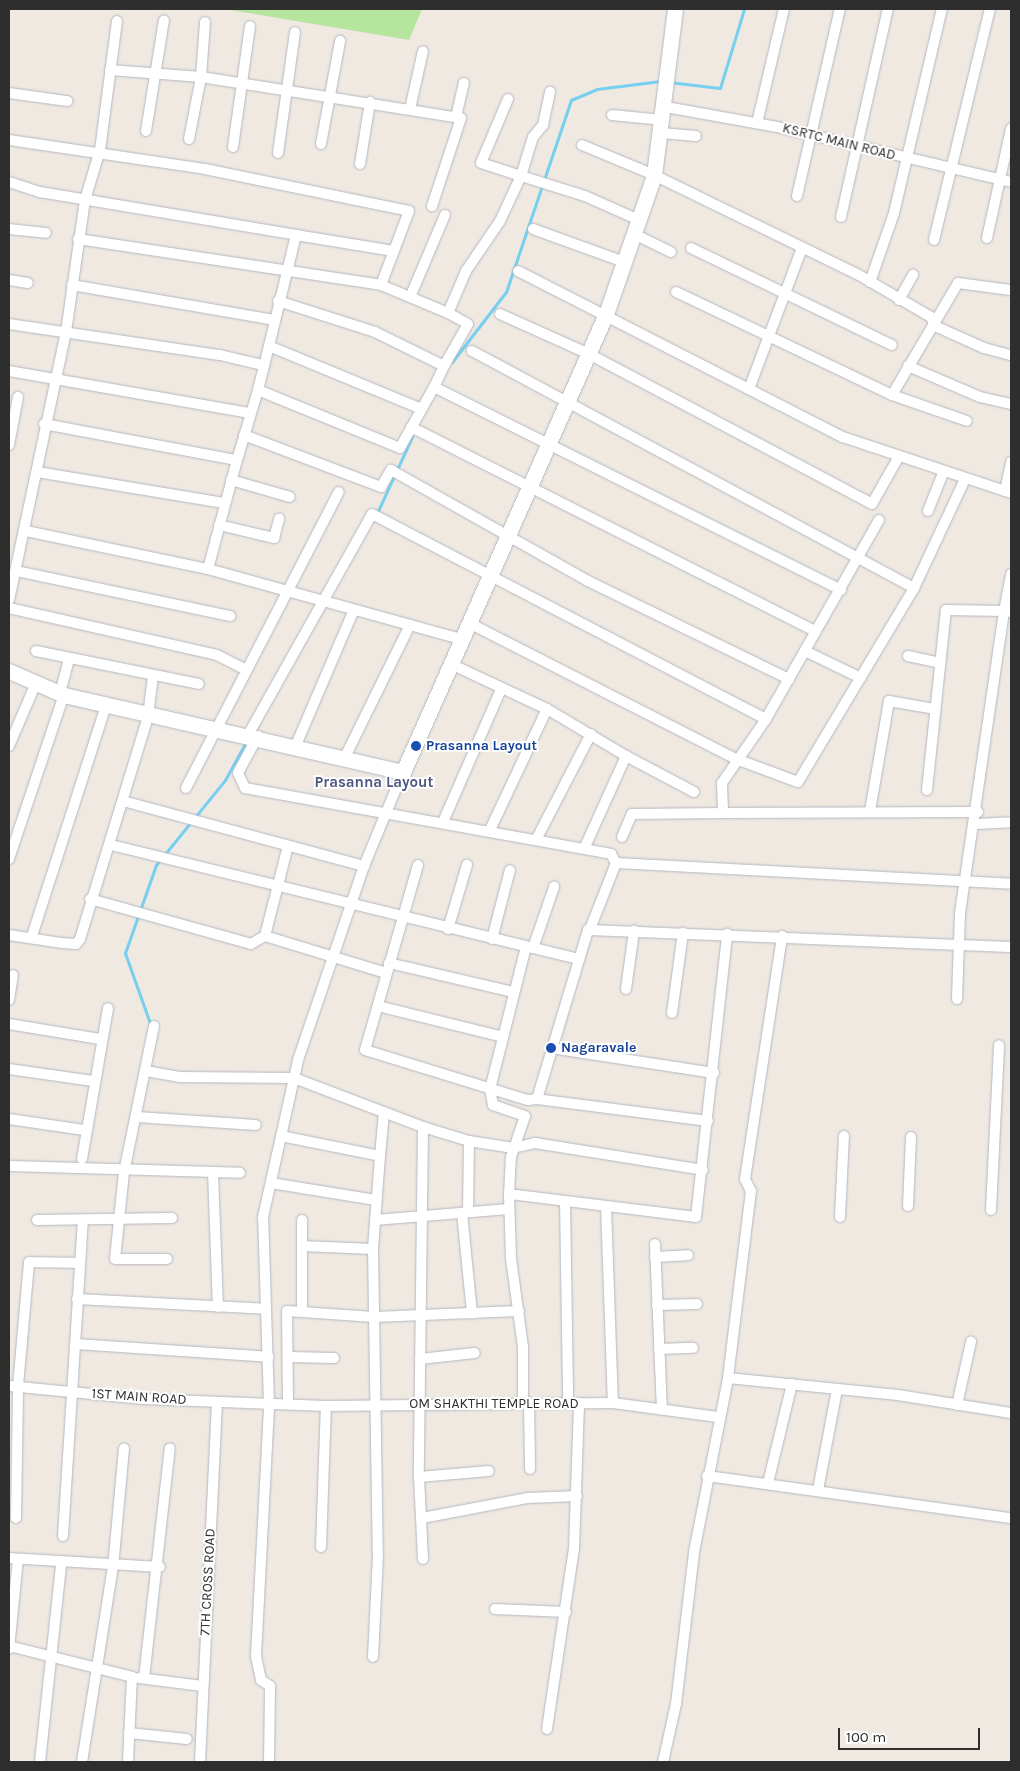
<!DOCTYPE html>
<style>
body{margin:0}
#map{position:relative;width:1020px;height:1771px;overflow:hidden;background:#efe9e1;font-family:Karla,sans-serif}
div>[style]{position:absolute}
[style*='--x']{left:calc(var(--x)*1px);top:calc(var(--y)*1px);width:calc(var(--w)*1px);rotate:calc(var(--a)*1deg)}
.green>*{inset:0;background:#b6e59e}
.stream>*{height:3px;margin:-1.5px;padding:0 1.5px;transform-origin:1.5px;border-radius:1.5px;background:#75cff0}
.roads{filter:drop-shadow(0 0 1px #b4b7c1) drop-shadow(0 0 1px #b4b7c1)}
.street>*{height:10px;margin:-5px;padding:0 5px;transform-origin:5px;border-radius:5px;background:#fff}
.secondary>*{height:15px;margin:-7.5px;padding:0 7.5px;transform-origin:7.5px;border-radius:7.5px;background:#fff}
.dots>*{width:14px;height:14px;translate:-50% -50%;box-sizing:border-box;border:2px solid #fff;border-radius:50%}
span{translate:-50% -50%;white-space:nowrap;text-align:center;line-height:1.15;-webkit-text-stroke:4px #fff;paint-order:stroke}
.street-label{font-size:14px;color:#2e2e2e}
.transit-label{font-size:14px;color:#164399;font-weight:700}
.left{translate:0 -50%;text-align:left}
.neighbourhood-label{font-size:15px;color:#4d5680;font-weight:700}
.frame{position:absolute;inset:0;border:10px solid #2e2e2e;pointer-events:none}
.scale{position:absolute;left:838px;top:1728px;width:142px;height:22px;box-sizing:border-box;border:2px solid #2e2e2e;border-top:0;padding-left:6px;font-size:15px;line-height:18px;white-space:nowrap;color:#2e2e2e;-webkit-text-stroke:4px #fff;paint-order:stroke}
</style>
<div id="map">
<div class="green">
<i style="clip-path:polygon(224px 9px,422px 9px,409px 40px)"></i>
</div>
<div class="stream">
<i style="--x:669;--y:82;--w:51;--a:6.7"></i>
<i style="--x:720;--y:88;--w:83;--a:-73.1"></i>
<i style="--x:452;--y:362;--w:88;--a:-52.4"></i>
<i style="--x:506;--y:292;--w:203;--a:-71.3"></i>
<i style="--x:571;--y:100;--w:28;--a:-23"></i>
<i style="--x:597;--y:89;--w:64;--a:-7.2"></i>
<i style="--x:377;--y:513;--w:84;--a:-65.3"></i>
<i style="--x:151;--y:1026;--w:77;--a:-109.6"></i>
<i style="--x:125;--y:953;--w:93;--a:-70.6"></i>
<i style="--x:156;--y:865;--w:109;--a:-50.9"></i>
<i style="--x:225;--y:780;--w:46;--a:-61.2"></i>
</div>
<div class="roads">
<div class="street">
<i style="--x:110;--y:70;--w:91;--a:4.4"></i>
<i style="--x:201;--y:77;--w:263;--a:9"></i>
<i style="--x:461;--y:118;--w:93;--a:108.2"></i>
<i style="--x:9;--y:93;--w:59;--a:7.9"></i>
<i style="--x:508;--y:99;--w:69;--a:112.9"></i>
<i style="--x:481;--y:163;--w:42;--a:18"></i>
<i style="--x:521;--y:176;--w:41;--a:-72.9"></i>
<i style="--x:533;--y:137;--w:16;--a:-50"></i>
<i style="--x:543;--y:125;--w:34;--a:-78"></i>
<i style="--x:666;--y:107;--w:113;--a:10.2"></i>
<i style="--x:777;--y:127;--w:240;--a:13.2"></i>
<i style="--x:410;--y:109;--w:59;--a:-77.4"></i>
<i style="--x:612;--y:115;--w:51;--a:5.6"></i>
<i style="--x:456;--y:117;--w:35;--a:-77"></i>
<i style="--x:757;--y:123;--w:117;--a:-76.7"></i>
<i style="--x:146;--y:131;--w:112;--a:-80.8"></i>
<i style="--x:662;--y:133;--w:34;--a:5"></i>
<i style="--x:189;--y:139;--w:63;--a:-79"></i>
<i style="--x:201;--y:77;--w:55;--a:-85.8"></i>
<i style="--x:9;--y:140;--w:198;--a:8.4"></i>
<i style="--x:205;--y:169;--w:208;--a:11.6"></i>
<i style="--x:409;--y:211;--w:79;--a:110.7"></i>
<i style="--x:321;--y:144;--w:105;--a:-79.5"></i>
<i style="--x:582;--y:145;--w:78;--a:22.6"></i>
<i style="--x:654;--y:175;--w:228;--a:26"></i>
<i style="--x:859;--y:275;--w:83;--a:30.3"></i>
<i style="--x:931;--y:317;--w:10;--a:66"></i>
<i style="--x:935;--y:326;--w:54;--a:24.2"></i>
<i style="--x:984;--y:348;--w:28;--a:15"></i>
<i style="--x:233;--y:147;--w:122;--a:-82"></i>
<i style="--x:278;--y:153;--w:122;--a:-82"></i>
<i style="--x:360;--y:164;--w:63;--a:-80.8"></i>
<i style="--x:9;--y:182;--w:33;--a:18"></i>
<i style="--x:40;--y:192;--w:260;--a:9.5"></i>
<i style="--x:296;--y:235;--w:114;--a:103.7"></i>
<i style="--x:797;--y:196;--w:192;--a:-77.1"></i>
<i style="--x:841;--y:217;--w:213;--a:-77.3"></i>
<i style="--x:9;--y:229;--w:37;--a:6"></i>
<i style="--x:533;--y:229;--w:97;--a:19.9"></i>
<i style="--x:634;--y:234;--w:41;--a:25.9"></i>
<i style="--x:296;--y:235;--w:99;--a:9.3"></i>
<i style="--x:987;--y:238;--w:112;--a:-77.6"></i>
<i style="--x:78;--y:239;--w:306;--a:8.6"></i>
<i style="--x:381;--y:285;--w:73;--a:22.7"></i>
<i style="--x:448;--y:313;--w:46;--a:-66.8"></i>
<i style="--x:466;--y:271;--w:60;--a:-55.8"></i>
<i style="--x:500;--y:221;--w:50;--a:-65"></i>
<i style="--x:521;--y:176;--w:67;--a:17.4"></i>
<i style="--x:585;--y:196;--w:59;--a:24"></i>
<i style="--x:934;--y:240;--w:238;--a:-76.4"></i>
<i style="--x:691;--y:248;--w:223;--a:25.8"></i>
<i style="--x:518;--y:271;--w:365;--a:27.1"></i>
<i style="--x:843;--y:437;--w:177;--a:18.4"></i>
<i style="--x:9;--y:280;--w:19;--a:9"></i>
<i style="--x:870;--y:282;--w:73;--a:-70.8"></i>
<i style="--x:894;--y:213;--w:210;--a:-76.8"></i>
<i style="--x:72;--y:285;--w:205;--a:9.8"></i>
<i style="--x:676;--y:292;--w:239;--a:25.5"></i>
<i style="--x:892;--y:395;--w:79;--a:19.1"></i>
<i style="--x:411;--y:295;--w:87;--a:-67"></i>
<i style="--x:899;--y:300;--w:29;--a:-61"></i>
<i style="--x:278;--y:301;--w:102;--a:17.7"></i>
<i style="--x:375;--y:332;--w:77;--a:26.2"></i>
<i style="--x:444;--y:366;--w:23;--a:115"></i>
<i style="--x:434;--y:387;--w:455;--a:26.5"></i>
<i style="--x:500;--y:314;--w:98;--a:24.2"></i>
<i style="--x:589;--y:354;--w:320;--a:27.9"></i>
<i style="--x:872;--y:504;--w:53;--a:-60.5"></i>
<i style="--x:9;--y:324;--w:213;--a:8.4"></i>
<i style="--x:220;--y:355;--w:43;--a:13.4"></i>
<i style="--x:444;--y:366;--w:48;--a:-60.3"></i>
<i style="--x:468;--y:324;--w:23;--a:-151"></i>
<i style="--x:908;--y:366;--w:78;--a:23.3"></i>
<i style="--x:980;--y:397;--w:32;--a:13"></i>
<i style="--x:9;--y:371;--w:245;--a:9.9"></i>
<i style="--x:749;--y:389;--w:151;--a:-69.4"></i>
<i style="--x:258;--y:390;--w:45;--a:-76"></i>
<i style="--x:269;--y:346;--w:165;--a:22.4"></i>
<i style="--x:892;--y:395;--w:130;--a:-59.5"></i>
<i style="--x:958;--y:283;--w:53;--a:7.5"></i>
<i style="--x:44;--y:424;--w:196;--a:10.6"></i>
<i style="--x:237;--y:460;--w:73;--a:-73.3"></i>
<i style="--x:258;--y:390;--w:153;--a:22.2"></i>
<i style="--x:400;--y:448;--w:70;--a:-60.9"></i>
<i style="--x:411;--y:427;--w:452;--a:26.8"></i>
<i style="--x:244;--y:435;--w:147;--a:20.8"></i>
<i style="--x:381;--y:487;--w:20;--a:-60"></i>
<i style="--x:391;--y:470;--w:226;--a:29.4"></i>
<i style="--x:588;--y:581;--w:224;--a:26"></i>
<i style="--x:9;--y:445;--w:49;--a:-79.4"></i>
<i style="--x:37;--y:472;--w:191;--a:9.4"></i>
<i style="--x:231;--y:480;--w:61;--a:16.1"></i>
<i style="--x:1005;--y:491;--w:30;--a:-78"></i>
<i style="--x:928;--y:511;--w:41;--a:-68.5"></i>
<i style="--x:879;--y:520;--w:229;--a:119.6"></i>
<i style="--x:766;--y:719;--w:78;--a:124.5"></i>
<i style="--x:722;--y:783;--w:30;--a:88"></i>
<i style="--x:723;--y:813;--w:255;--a:-0.2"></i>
<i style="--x:219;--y:525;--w:57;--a:13.3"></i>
<i style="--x:274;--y:538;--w:20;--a:-75"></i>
<i style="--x:26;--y:531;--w:186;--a:11.8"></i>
<i style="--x:208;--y:569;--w:266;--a:15.5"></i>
<i style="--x:208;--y:569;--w:113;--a:-75.1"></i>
<i style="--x:16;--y:571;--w:219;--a:11.9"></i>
<i style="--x:914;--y:588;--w:120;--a:-64.9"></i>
<i style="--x:9;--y:600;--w:274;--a:-78"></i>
<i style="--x:66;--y:332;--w:133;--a:-81.8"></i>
<i style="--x:85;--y:200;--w:52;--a:-73.3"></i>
<i style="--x:100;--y:150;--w:130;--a:-82.5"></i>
<i style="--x:9;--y:608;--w:213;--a:12.7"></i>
<i style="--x:217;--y:655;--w:33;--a:27"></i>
<i style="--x:471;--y:624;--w:297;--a:27"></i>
<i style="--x:736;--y:759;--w:66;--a:20.4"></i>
<i style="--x:798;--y:782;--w:226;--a:-59.1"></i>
<i style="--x:914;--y:588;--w:502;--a:-151.8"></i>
<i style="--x:36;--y:651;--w:166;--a:11.4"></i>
<i style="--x:805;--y:651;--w:62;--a:25.7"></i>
<i style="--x:908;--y:656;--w:33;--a:12"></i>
<i style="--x:453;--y:665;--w:104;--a:25.1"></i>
<i style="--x:547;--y:709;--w:92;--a:30.7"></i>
<i style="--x:626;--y:756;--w:100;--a:114.3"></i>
<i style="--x:60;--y:693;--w:35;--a:-75"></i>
<i style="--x:248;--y:735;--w:253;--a:-60.7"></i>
<i style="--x:372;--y:514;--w:444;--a:27.5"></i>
<i style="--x:258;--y:736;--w:42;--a:118.4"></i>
<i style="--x:238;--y:773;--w:17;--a:65"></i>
<i style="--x:245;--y:788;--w:372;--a:10.2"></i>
<i style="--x:611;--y:854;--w:10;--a:61"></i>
<i style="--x:616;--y:863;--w:71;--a:111.5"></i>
<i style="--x:296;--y:745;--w:147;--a:-66.8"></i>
<i style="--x:9;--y:746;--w:69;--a:-66.8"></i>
<i style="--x:626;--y:756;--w:77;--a:27.9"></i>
<i style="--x:345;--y:757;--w:147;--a:-63.8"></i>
<i style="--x:186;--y:788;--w:333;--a:-62.7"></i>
<i style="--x:927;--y:790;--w:181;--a:-84"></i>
<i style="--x:946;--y:610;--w:58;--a:1"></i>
<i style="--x:1004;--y:611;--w:38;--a:-79"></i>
<i style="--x:123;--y:801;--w:250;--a:15.1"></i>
<i style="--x:870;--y:811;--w:112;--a:-80.2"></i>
<i style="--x:889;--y:701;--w:47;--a:9.9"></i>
<i style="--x:443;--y:822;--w:145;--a:-66.4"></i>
<i style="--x:977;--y:824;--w:34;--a:-3"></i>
<i style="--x:490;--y:830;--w:134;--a:-64.8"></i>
<i style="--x:622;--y:837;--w:25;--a:-67"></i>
<i style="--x:632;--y:814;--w:91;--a:-0.6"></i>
<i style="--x:537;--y:838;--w:117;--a:-62.6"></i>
<i style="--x:111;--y:845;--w:482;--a:13.7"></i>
<i style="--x:9;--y:859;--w:173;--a:-71.5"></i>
<i style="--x:616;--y:863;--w:396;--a:3"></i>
<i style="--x:418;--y:865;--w:192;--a:106"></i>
<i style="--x:365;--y:1050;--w:170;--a:17.1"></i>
<i style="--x:528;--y:1100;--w:9;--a:-6"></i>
<i style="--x:90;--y:899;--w:167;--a:15.6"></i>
<i style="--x:251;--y:944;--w:16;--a:-30"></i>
<i style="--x:265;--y:936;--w:127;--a:17"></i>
<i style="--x:448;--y:929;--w:67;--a:-73.5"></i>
<i style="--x:9;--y:935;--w:54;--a:8.6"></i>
<i style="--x:62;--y:943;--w:14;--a:4"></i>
<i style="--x:76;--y:944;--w:6;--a:-51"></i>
<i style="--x:80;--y:939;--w:233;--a:-73"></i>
<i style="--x:148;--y:716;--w:40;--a:-82.9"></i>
<i style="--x:32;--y:936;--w:243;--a:-72.2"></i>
<i style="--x:265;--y:936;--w:93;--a:-75.7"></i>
<i style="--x:492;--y:939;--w:71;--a:-75.4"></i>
<i style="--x:533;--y:948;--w:65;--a:-71"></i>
<i style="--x:389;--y:963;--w:128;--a:13.1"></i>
<i style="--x:626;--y:989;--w:59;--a:-82.1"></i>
<i style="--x:957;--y:999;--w:86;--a:-88"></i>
<i style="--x:960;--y:913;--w:305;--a:-81.7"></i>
<i style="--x:1004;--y:611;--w:7;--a:8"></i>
<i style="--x:9;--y:1000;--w:25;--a:-81"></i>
<i style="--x:378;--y:1006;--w:129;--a:13.9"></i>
<i style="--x:672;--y:1013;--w:81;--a:-82.2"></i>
<i style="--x:9;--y:1024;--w:92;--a:9.4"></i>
<i style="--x:154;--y:1026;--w:149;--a:101.6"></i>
<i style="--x:124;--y:1172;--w:87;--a:95.9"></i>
<i style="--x:115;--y:1259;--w:52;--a:0"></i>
<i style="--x:551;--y:1048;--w:165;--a:8.7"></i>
<i style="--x:9;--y:1069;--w:85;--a:8.1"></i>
<i style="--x:146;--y:1071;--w:35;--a:10"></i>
<i style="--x:180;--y:1077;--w:114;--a:0.5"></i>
<i style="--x:294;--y:1078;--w:138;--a:20.8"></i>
<i style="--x:423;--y:1127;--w:350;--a:90.7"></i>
<i style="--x:419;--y:1477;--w:82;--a:87.2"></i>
<i style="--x:137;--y:1117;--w:119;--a:3.8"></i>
<i style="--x:9;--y:1119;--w:76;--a:8.3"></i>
<i style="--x:708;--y:1121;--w:172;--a:-172.7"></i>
<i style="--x:537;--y:1099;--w:177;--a:-73.2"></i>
<i style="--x:588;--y:930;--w:423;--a:2.3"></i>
<i style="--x:423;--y:1127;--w:48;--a:16.9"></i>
<i style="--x:281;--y:1136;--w:101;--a:11.4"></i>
<i style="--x:380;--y:1156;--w:93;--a:94.3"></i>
<i style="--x:373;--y:1249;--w:306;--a:89.1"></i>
<i style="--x:378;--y:1555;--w:102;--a:92.8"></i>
<i style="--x:380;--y:1156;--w:44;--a:-84.8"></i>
<i style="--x:82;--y:1159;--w:153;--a:-80.2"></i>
<i style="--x:10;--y:1166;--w:230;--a:1.7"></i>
<i style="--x:213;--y:1172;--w:135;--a:87.9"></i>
<i style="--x:271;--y:1183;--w:106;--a:9.2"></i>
<i style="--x:509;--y:1194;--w:188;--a:7"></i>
<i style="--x:696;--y:1217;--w:285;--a:-83.7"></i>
<i style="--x:565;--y:1201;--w:202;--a:89.1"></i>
<i style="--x:606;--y:1206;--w:197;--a:88"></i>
<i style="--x:908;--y:1206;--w:69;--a:-87.5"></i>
<i style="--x:991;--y:1210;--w:165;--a:-87.2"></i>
<i style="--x:468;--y:1212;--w:71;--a:-89.2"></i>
<i style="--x:469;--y:1141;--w:45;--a:9"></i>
<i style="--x:513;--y:1148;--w:23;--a:-13"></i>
<i style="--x:535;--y:1143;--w:170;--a:9.1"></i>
<i style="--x:462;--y:1213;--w:101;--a:84.3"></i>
<i style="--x:840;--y:1217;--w:81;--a:-87.2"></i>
<i style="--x:37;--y:1220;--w:135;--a:-0.8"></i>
<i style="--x:302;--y:1220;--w:92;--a:90"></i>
<i style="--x:375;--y:1220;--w:134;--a:-4.7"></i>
<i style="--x:655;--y:1244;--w:166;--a:87.6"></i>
<i style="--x:302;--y:1246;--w:71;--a:2.4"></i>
<i style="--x:655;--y:1257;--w:33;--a:-3"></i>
<i style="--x:77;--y:1299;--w:188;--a:3"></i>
<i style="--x:657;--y:1305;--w:40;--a:-1.4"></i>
<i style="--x:75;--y:1344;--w:194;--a:3.8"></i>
<i style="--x:659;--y:1349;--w:34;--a:-2"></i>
<i style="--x:289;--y:1357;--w:45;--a:1.3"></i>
<i style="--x:420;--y:1359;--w:55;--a:-6.2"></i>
<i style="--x:728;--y:1378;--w:171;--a:5.7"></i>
<i style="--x:898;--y:1395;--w:114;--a:9.1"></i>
<i style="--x:9;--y:1386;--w:135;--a:5.5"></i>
<i style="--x:143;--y:1399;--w:183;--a:2.2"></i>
<i style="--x:326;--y:1406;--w:287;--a:-0.6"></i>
<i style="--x:613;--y:1403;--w:106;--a:7.6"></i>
<i style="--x:523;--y:1403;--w:56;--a:-90"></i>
<i style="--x:523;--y:1347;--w:90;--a:-97.7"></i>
<i style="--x:511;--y:1258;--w:64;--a:-91.8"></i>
<i style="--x:509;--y:1194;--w:37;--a:-87"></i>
<i style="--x:511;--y:1157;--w:43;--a:-71.1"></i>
<i style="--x:525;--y:1116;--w:34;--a:-161"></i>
<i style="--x:493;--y:1105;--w:16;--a:-101"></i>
<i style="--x:490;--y:1089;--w:146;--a:-75.8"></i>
<i style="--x:529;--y:1403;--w:66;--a:89.1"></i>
<i style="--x:288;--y:1404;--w:93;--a:-90.6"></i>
<i style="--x:287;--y:1311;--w:87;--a:3.9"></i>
<i style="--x:374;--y:1317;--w:145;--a:-2.4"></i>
<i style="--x:957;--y:1405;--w:65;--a:-77.5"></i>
<i style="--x:707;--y:1476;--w:307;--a:7.9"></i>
<i style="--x:419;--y:1477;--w:70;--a:-4.9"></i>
<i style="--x:768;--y:1483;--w:102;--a:-76.4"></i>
<i style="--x:818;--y:1490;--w:103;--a:-79.3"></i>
<i style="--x:16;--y:1518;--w:132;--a:-89.1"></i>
<i style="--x:18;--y:1386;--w:124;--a:-84.9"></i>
<i style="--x:29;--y:1262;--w:50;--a:1.1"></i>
<i style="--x:422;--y:1518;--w:108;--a:-10.7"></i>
<i style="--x:528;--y:1498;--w:49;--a:-2.3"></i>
<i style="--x:63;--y:1536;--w:317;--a:-86.4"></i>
<i style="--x:321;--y:1547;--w:141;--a:-88"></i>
<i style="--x:9;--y:1558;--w:151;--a:3.4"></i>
<i style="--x:495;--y:1609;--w:71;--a:2.4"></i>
<i style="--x:9;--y:1646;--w:127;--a:14.1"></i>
<i style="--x:132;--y:1677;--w:85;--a:92.7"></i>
<i style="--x:9;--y:1649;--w:90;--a:-84.3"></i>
<i style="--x:139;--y:1678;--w:64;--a:7.2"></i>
<i style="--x:144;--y:1678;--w:231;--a:-83.6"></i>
<i style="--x:547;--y:1729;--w:183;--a:-81.5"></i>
<i style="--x:574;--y:1548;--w:145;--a:-88"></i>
<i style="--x:129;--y:1733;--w:58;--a:5.9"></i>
<i style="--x:40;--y:1762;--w:199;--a:-83.9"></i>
<i style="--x:82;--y:1762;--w:197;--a:-81"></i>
<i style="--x:113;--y:1567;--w:119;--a:-84.7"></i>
<i style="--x:200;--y:1762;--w:360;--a:-87.3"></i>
<i style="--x:269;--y:1762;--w:76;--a:-89.2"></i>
<i style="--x:270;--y:1686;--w:11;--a:-146"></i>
<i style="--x:261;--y:1680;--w:25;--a:-102"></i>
<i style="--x:256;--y:1656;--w:252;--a:-87"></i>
<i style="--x:269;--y:1404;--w:187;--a:-91.8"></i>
<i style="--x:263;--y:1217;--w:161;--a:-77.4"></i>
<i style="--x:298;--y:1060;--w:205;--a:-71.2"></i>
<i style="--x:364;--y:866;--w:102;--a:-67.5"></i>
<i style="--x:663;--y:1762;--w:59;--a:-77.4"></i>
<i style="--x:676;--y:1704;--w:153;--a:-83.2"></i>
<i style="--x:694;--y:1552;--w:177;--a:-78.9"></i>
<i style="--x:728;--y:1378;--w:188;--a:-83"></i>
<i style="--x:751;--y:1191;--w:13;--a:-117"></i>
<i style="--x:745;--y:1179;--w:246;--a:-81.3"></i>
</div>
<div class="secondary">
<i style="--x:9;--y:671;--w:60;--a:23.6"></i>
<i style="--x:64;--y:695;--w:348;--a:12.8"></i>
<i style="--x:403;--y:772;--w:501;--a:-66.1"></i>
<i style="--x:606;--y:314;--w:147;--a:-70.9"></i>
<i style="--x:654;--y:175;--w:167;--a:-82.8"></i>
</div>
</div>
<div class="dots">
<i style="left:416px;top:746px;background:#1a4fb4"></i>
<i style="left:551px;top:1048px;background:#1a4fb4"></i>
</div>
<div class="street-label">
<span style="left:839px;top:142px;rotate:14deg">KSRTC MAIN ROAD</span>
<span style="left:139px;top:1397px;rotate:4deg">1ST MAIN ROAD</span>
<span style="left:494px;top:1404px">OM SHAKTHI TEMPLE ROAD</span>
<span style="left:208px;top:1582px;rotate:-87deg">7TH CROSS ROAD</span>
</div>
<div class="transit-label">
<span class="left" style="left:426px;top:746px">Prasanna Layout</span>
<span class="left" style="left:561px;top:1048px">Nagaravale</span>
</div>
<div class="neighbourhood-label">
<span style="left:374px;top:783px">Prasanna Layout</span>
</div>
<div class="frame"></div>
<div class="scale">100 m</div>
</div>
